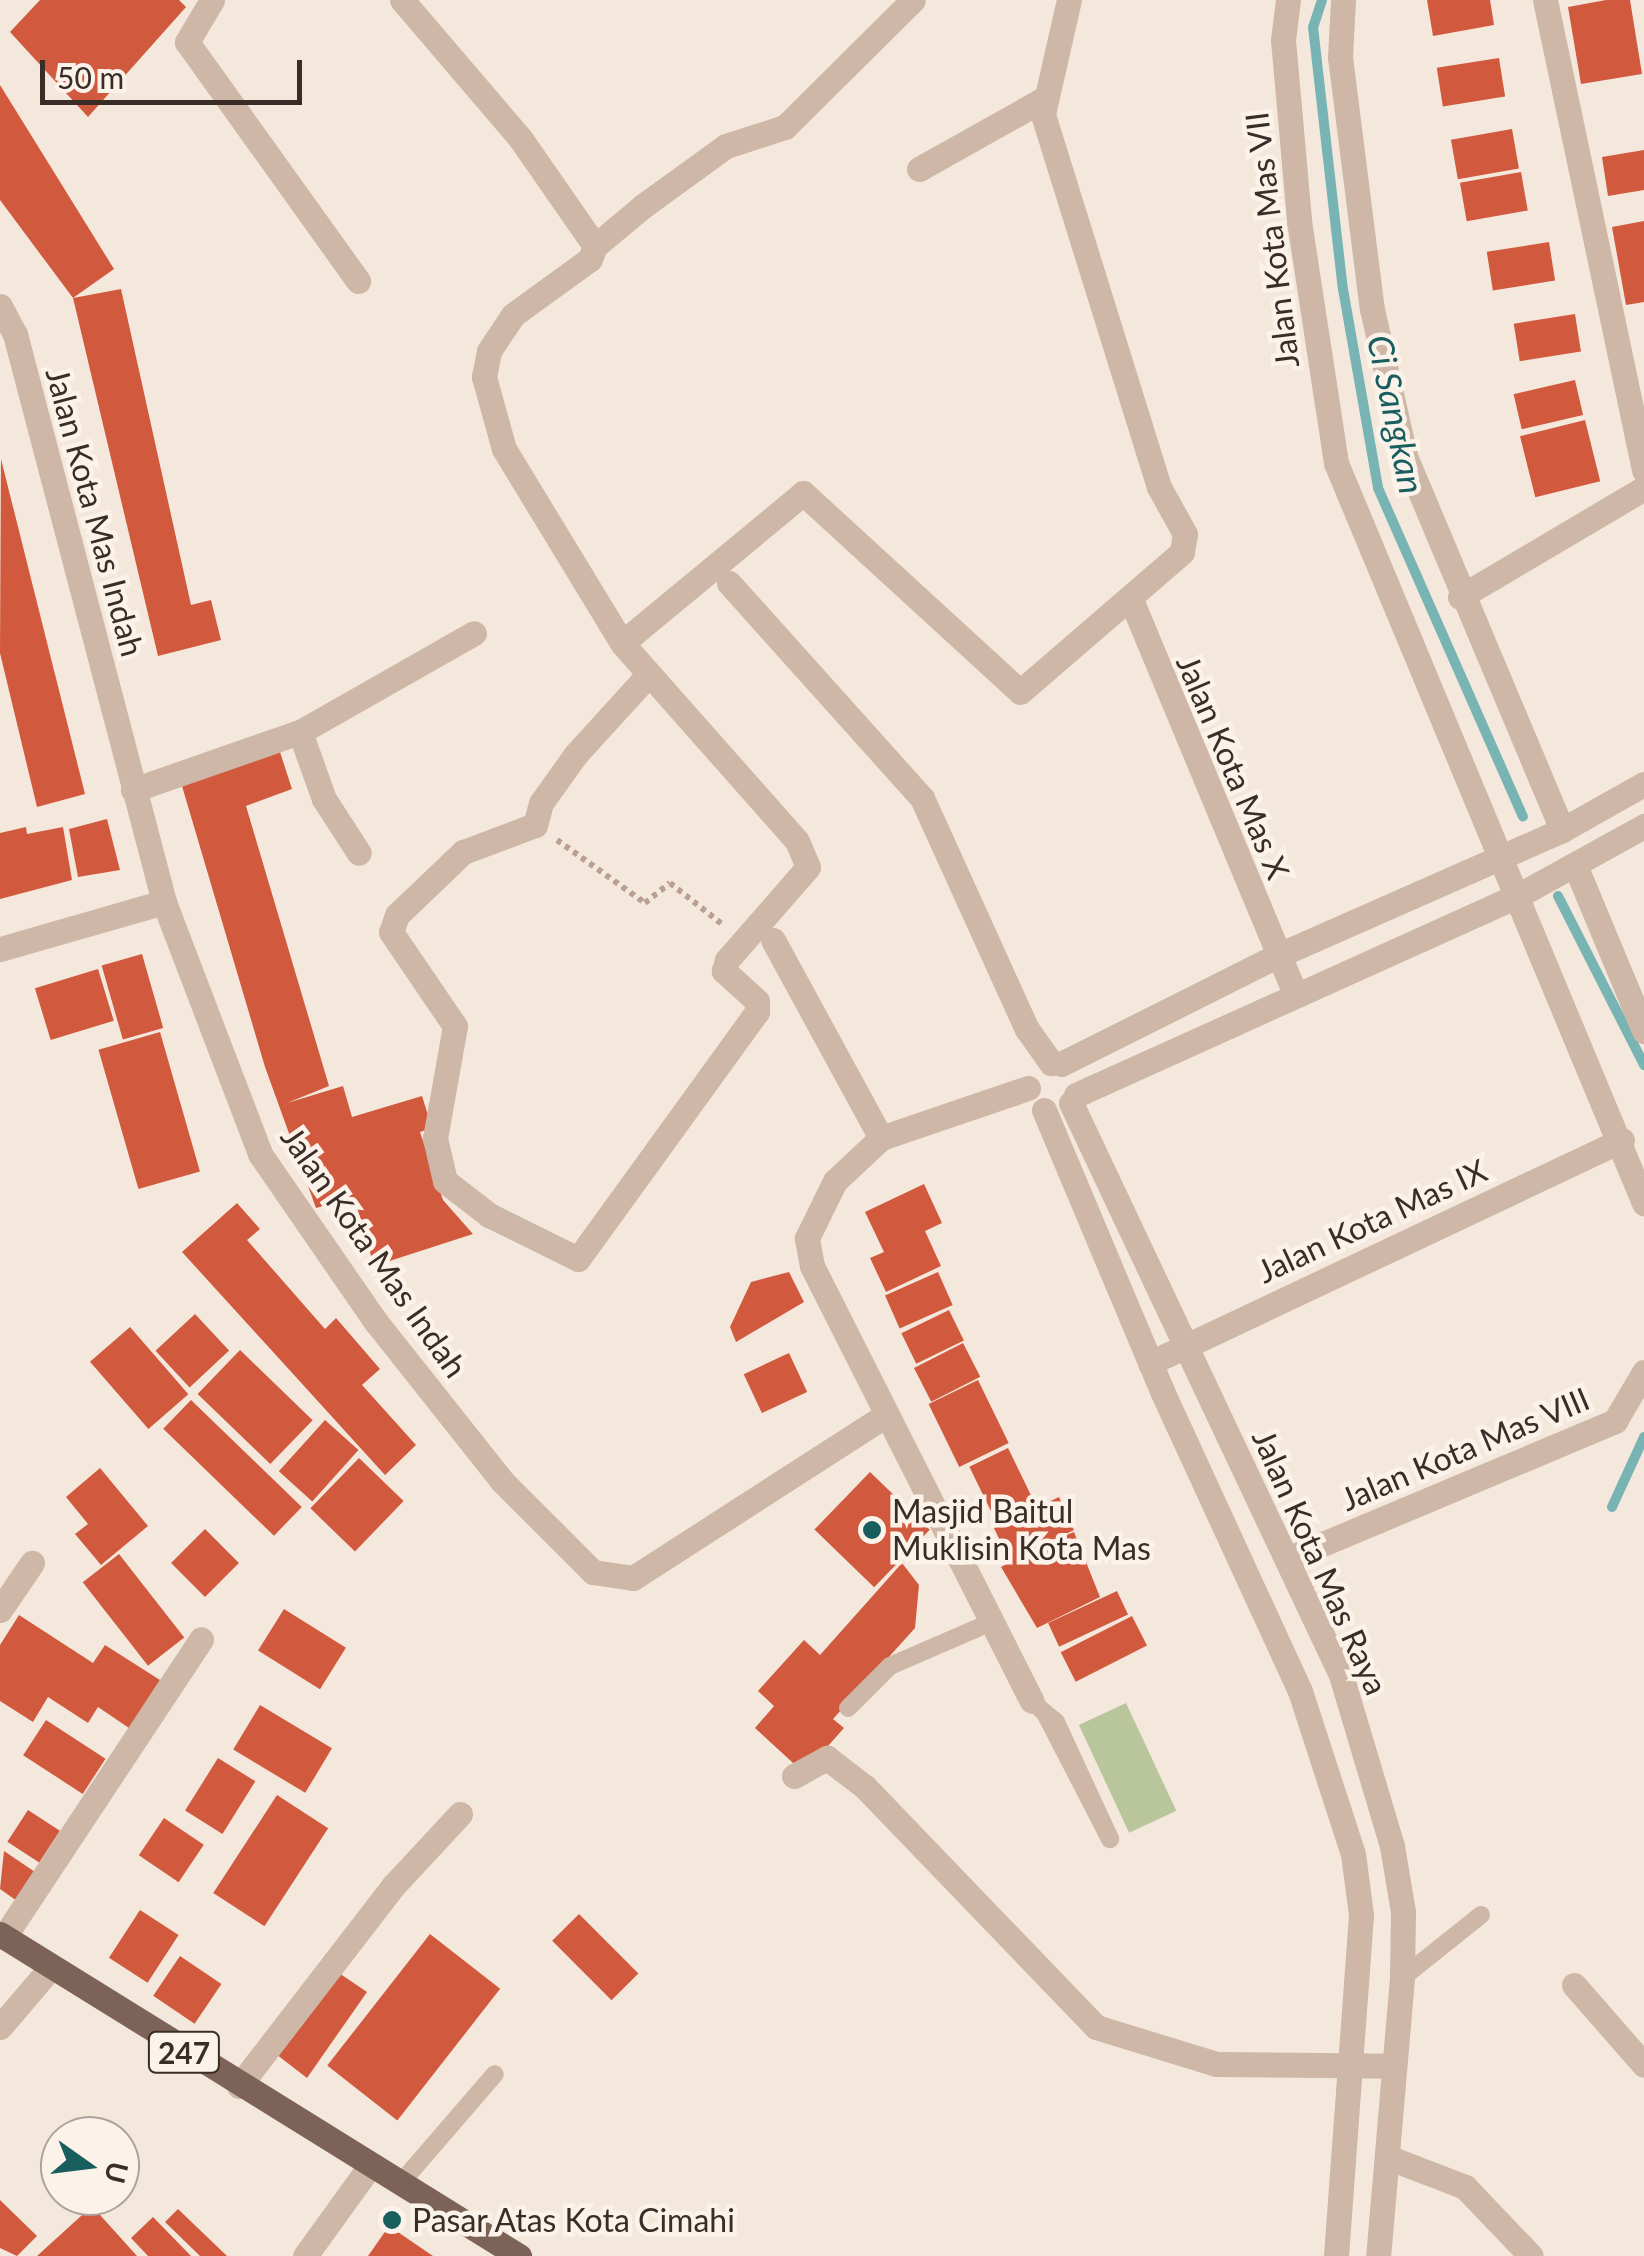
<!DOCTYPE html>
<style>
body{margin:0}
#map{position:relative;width:1644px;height:2256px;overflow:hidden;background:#f4e8dc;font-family:Lato,sans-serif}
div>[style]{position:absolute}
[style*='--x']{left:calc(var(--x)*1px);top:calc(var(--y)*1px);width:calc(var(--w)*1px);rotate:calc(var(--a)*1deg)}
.green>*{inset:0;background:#b9c59b;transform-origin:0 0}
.stream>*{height:10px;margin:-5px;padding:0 5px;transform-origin:5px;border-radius:5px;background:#78b4b4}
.building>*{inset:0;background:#d15a3e;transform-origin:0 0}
.path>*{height:6px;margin-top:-3px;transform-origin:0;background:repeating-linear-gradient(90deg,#baa091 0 5px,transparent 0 10px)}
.service>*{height:18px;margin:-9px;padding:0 9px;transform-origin:9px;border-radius:9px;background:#ceb7a7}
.minor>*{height:25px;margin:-12.5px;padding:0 12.5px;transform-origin:12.5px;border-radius:12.5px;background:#ceb7a7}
.primary>*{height:25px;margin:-12.5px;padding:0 12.5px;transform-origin:12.5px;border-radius:12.5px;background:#7d6258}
.dots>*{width:28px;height:28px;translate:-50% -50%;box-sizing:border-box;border:5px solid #fbf2e9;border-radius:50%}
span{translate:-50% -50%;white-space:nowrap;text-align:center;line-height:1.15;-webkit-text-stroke:9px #fbf2e9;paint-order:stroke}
.shield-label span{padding:2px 8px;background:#fbf2e9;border:2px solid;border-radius:8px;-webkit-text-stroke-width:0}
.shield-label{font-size:30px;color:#3a2d28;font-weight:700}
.street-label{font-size:32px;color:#3a2d28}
.poi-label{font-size:32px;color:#3a2d28}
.left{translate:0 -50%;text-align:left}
.water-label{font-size:35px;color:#195e5f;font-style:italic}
.north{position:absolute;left:40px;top:2116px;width:100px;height:100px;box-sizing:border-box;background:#fbf2e9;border:2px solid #aea39c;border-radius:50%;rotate:104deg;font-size:28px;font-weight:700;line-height:40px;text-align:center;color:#3a2d28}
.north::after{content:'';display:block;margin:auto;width:35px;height:45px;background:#195e5f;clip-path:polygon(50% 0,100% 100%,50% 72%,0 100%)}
.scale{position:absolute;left:40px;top:60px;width:262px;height:45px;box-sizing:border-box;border:5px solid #3a2d28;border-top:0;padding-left:12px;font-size:30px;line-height:35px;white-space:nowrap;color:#3a2d28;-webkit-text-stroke:8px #fbf2e9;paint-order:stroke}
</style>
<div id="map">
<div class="green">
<i style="left:1126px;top:1703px;width:119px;height:52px;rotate:65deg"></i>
</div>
<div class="stream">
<i style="--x:1322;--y:0;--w:28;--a:108"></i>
<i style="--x:1313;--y:27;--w:264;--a:83.5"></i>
<i style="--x:1343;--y:289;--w:202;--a:80"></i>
<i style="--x:1378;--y:488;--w:359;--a:66.2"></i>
<i style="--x:1558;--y:896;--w:190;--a:63"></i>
<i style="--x:1612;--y:1507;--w:77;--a:-65.4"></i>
</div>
<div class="building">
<i style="clip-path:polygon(40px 0,179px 0,186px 7px,88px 117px,10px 32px)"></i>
<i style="clip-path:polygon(1427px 0,1490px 0,1494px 25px,1433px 36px)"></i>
<i style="clip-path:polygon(1606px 0,1630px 0,1642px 74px,1581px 84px,1568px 7px)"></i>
<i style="left:1499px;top:58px;width:39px;height:63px;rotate:81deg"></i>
<i style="clip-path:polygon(0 85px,114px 269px,73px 298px,0 200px)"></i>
<i style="left:1512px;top:129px;width:40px;height:62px;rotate:80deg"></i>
<i style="clip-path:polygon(1644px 150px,1644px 190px,1608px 196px,1602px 157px)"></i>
<i style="left:1521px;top:172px;width:39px;height:62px;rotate:80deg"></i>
<i style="clip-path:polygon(1644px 221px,1644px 302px,1626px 305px,1612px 227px)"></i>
<i style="left:1549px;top:242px;width:39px;height:63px;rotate:81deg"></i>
<i style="clip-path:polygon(121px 289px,191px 605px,211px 600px,221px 640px,158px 656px,73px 298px)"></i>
<i style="left:1575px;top:314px;width:38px;height:62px;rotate:81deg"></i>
<i style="left:1575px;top:380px;width:36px;height:63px;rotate:77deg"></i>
<i style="left:1585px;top:420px;width:63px;height:67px;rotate:76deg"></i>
<i style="clip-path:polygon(1px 459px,85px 794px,37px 807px,0 653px)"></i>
<i style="clip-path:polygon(280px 752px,292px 789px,246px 806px,329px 1086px,287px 1103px,343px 1086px,352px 1117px,422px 1096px,432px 1128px,420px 1132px,443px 1200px,473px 1234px,374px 1266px,354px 1197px,316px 1208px,265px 1067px,182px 786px)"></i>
<i style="clip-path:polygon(107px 819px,120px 870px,78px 877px,69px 829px)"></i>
<i style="clip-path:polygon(26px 827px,27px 834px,63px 827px,72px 880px,0 899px,0 833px)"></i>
<i style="left:142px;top:954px;width:77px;height:42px;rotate:74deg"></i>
<i style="left:98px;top:969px;width:54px;height:66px;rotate:73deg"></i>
<i style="left:160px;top:1032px;width:145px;height:64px;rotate:74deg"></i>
<i style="clip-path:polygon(924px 1184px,942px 1223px,925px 1231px,941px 1266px,886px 1292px,870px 1258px,884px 1252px,865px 1212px)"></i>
<i style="clip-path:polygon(237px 1203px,260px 1229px,247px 1240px,325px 1329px,336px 1318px,380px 1369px,362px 1385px,416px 1445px,385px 1475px,182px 1252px)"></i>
<i style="clip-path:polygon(789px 1272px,804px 1302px,736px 1342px,730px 1327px,751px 1282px)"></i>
<i style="left:938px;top:1272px;width:36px;height:58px;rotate:66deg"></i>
<i style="left:949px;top:1310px;width:34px;height:53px;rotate:64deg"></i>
<i style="left:195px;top:1314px;width:50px;height:54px;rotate:47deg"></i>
<i style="left:130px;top:1327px;width:89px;height:53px;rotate:49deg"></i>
<i style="left:963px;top:1343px;width:38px;height:55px;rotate:63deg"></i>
<i style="left:240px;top:1350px;width:101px;height:61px;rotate:44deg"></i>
<i style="left:789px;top:1353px;width:43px;height:50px;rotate:65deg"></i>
<i style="left:978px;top:1380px;width:70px;height:55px;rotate:64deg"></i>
<i style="left:191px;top:1400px;width:154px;height:40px;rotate:44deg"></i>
<i style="left:325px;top:1420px;width:45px;height:69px;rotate:42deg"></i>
<i style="left:1008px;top:1448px;width:60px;height:43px;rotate:64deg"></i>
<i style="left:359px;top:1458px;width:62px;height:70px;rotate:44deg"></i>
<i style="clip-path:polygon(100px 1468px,148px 1526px,101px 1565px,75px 1534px,88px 1524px,66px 1497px)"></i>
<i style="left:870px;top:1472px;width:83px;height:80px;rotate:44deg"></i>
<i style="clip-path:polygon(1059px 1497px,1074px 1530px,1047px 1543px,1074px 1532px,1100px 1597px,1037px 1628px,1001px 1567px,1010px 1562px,994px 1528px)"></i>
<i style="left:205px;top:1529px;width:48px;height:48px;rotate:45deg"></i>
<i style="left:119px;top:1554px;width:106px;height:46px;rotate:52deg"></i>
<i style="clip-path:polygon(902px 1563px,919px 1585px,915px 1628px,833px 1719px,844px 1728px,804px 1773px,755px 1728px,774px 1706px,758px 1691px,804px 1640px,820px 1655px)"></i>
<i style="left:1117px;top:1591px;width:26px;height:76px;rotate:65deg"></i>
<i style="left:284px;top:1609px;width:73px;height:49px;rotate:32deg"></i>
<i style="clip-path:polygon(19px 1615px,93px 1663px,105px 1645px,160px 1680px,129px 1728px,98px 1707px,88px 1723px,48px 1697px,33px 1722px,0 1701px,0 1645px)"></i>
<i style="left:1132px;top:1616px;width:33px;height:80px;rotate:63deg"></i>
<i style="left:260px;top:1705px;width:84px;height:52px;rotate:31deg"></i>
<i style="left:46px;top:1720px;width:71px;height:42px;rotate:33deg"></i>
<i style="left:218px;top:1758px;width:44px;height:62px;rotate:32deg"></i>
<i style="left:277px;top:1795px;width:61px;height:117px;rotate:33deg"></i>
<i style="left:28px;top:1810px;width:38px;height:38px;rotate:33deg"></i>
<i style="left:164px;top:1818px;width:48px;height:45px;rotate:34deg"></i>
<i style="clip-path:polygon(4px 1851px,35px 1872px,17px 1901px,0 1889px)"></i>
<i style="left:140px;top:1910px;width:46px;height:57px;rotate:33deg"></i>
<i style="left:579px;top:1914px;width:84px;height:38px;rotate:45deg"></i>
<i style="left:430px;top:1934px;width:89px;height:167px;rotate:38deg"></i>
<i style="left:180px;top:1956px;width:50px;height:48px;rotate:34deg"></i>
<i style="clip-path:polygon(336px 1971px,367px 1992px,307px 2078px,272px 2051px)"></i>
<i style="clip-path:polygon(0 2200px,37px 2236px,17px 2256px,0 2248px)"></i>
<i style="clip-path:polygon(92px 2206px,137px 2256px,37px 2256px)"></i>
<i style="clip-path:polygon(178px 2209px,227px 2256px,200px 2256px,165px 2222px)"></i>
<i style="clip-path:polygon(153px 2217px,191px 2256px,148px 2256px,131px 2238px)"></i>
<i style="clip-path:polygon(389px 2226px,433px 2256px,368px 2256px)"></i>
</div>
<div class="path">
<i style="--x:557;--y:840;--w:108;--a:35.6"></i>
<i style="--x:645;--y:903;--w:32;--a:-39"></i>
<i style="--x:670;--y:883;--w:66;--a:38.3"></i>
</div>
<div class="service">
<i style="--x:1032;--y:1701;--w:18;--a:43"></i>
<i style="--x:1045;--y:1713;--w:14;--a:39"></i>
<i style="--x:1056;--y:1722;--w:129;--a:65.2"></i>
<i style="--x:1110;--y:1839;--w:142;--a:-117.3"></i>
<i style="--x:848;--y:1708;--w:59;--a:-45"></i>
<i style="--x:890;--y:1666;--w:110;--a:-23.5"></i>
<i style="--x:1402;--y:1978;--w:101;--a:-38.6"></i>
<i style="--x:400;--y:2184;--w:145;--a:-49.2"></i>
</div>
<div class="minor">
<i style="--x:212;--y:0;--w:49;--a:120.8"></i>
<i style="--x:187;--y:42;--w:294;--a:54.4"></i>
<i style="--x:402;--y:0;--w:182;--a:49.5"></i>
<i style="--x:520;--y:138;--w:131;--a:55.2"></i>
<i style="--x:1288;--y:0;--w:40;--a:97.1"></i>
<i style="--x:1283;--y:40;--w:182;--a:84.9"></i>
<i style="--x:1299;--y:221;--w:245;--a:81.3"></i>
<i style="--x:1336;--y:463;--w:802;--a:67.4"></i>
<i style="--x:1343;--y:0;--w:57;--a:93"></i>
<i style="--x:1340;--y:57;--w:254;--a:82.8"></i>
<i style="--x:1372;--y:309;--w:151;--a:77.3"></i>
<i style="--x:1405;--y:456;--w:406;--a:67.2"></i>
<i style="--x:1545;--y:0;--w:481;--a:78.1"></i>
<i style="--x:919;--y:169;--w:141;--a:-29.3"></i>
<i style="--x:0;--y:306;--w:32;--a:62"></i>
<i style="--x:15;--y:334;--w:587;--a:75.3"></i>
<i style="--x:164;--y:902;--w:270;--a:69.1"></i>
<i style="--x:260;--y:1154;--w:204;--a:55.4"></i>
<i style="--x:376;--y:1322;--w:203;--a:51.6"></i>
<i style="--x:502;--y:1481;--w:129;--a:45"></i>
<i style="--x:593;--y:1572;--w:40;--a:8.5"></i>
<i style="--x:633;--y:1578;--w:302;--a:-32.8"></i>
<i style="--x:729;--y:583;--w:289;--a:48.1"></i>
<i style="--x:922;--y:798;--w:254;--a:65.6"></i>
<i style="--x:1027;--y:1029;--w:42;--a:54.8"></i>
<i style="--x:1460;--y:597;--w:214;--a:-30.6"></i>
<i style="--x:1132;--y:602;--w:425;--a:67.4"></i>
<i style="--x:622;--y:643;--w:235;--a:-39.6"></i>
<i style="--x:803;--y:493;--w:294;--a:42.5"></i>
<i style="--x:1020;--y:692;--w:214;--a:-40.8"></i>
<i style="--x:1182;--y:552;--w:18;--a:-81"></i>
<i style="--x:1185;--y:534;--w:54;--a:-119"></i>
<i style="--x:1159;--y:487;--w:391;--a:-107.3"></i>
<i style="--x:1043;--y:114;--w:117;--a:-77.2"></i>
<i style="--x:648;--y:675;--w:107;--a:132.3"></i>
<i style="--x:576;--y:754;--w:60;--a:125.5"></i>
<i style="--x:541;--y:803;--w:23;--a:105"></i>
<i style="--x:535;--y:825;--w:77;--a:159.4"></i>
<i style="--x:463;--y:852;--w:91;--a:136.3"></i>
<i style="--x:397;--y:915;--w:18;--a:109"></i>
<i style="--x:391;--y:932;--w:114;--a:55.8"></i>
<i style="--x:455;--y:1026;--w:114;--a:100.1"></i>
<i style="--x:435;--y:1138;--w:44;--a:76.9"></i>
<i style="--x:445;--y:1181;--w:56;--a:37.7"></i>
<i style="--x:489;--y:1215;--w:99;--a:26.3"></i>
<i style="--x:578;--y:1259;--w:305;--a:-54.1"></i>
<i style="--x:757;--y:1012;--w:11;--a:-90"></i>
<i style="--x:757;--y:1001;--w:45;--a:-137.7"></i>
<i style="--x:724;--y:971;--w:11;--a:-75"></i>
<i style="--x:727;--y:960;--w:123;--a:-48.9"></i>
<i style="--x:808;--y:867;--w:28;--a:-113"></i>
<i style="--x:797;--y:841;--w:264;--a:-131.5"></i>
<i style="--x:622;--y:643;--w:227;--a:-121.3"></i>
<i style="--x:504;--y:449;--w:75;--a:-105.5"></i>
<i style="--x:484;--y:377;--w:26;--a:-79"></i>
<i style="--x:489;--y:351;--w:43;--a:-56.3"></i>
<i style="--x:513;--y:315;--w:95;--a:-36"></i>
<i style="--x:590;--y:259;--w:14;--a:-69"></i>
<i style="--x:595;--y:246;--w:62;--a:-39.8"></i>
<i style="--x:643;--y:206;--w:102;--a:-35.9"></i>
<i style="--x:726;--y:146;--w:62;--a:-17.9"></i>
<i style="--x:785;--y:127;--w:180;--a:-44.8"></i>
<i style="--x:300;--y:732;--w:71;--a:70.3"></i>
<i style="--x:324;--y:799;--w:64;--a:57.1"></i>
<i style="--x:133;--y:790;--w:177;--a:-19.2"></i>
<i style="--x:300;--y:732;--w:200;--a:-29.6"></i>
<i style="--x:1575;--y:865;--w:180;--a:67.4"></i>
<i style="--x:773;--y:940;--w:226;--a:61.4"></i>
<i style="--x:0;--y:949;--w:171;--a:-16"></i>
<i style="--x:1061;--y:1064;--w:244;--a:-26.6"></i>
<i style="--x:1279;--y:955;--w:309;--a:-23.8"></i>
<i style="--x:1562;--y:830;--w:94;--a:-29.3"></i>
<i style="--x:1028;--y:1088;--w:155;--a:161.2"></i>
<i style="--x:881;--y:1138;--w:63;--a:136.9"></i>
<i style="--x:835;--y:1181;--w:64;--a:116.2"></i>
<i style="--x:807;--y:1238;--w:28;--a:80"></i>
<i style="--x:812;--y:1266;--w:487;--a:63.2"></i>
<i style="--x:1076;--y:1095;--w:486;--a:-24.3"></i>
<i style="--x:1519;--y:895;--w:143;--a:-28.9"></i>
<i style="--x:1071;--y:1103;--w:633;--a:64.73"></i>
<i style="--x:1341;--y:1675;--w:178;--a:73.4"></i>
<i style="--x:1392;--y:1846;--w:67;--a:80.5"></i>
<i style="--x:1403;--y:1912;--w:66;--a:90.9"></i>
<i style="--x:1402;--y:1978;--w:279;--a:94.9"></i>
<i style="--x:1044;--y:1110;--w:305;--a:67.2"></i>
<i style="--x:1162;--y:1391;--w:330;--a:65.3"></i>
<i style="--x:1300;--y:1691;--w:171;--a:72"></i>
<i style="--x:1353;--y:1854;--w:62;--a:82.5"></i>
<i style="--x:1361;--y:1915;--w:342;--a:94.2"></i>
<i style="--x:1150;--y:1363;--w:522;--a:-25.29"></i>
<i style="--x:1287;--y:1559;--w:356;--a:-22.8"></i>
<i style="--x:1615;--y:1421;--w:57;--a:-59.4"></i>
<i style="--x:0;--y:1610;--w:57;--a:-55.8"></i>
<i style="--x:794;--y:1776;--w:38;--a:-29"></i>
<i style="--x:827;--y:1758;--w:48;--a:37.3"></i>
<i style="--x:865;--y:1787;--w:333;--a:46.1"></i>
<i style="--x:1096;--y:2027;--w:126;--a:17.1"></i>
<i style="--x:1216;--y:2064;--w:177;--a:0.6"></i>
<i style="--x:4;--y:1937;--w:357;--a:-56.5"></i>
<i style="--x:1574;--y:1985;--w:106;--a:48.8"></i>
<i style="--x:0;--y:2027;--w:79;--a:-49.6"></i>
<i style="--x:239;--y:2086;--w:254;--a:-52.4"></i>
<i style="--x:394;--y:1885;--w:97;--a:-47.1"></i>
<i style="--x:1387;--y:2157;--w:84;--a:21"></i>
<i style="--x:1465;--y:2187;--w:95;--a:46.3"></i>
<i style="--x:305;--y:2256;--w:111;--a:-54.2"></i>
</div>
<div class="primary">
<i style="--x:0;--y:1934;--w:611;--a:31.82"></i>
</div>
<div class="dots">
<i style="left:872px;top:1530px;background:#195e5f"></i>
<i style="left:392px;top:2220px;background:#195e5f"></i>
</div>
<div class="shield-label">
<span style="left:184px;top:2052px">247</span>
</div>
<div class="street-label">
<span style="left:1272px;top:240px;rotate:-97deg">Jalan Kota Mas VII</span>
<span style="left:95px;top:512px;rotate:75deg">Jalan Kota Mas Indah</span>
<span style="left:1233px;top:767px;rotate:67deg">Jalan Kota Mas X</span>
<span style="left:1372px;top:1221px;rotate:-25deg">Jalan Kota Mas IX</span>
<span style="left:374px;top:1252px;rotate:55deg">Jalan Kota Mas Indah</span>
<span style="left:1465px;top:1449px;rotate:-23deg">Jalan Kota Mas VIII</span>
<span style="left:1320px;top:1562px;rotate:66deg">Jalan Kota Mas Raya</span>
</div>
<div class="poi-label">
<span class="left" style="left:892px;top:1530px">Masjid Baitul<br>Muklisin Kota Mas</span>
<span class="left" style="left:412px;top:2220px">Pasar Atas Kota Cimahi</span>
</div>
<div class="water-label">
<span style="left:1397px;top:414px;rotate:78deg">Ci Sangkan</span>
</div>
<div class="north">U</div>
<div class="scale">50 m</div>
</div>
